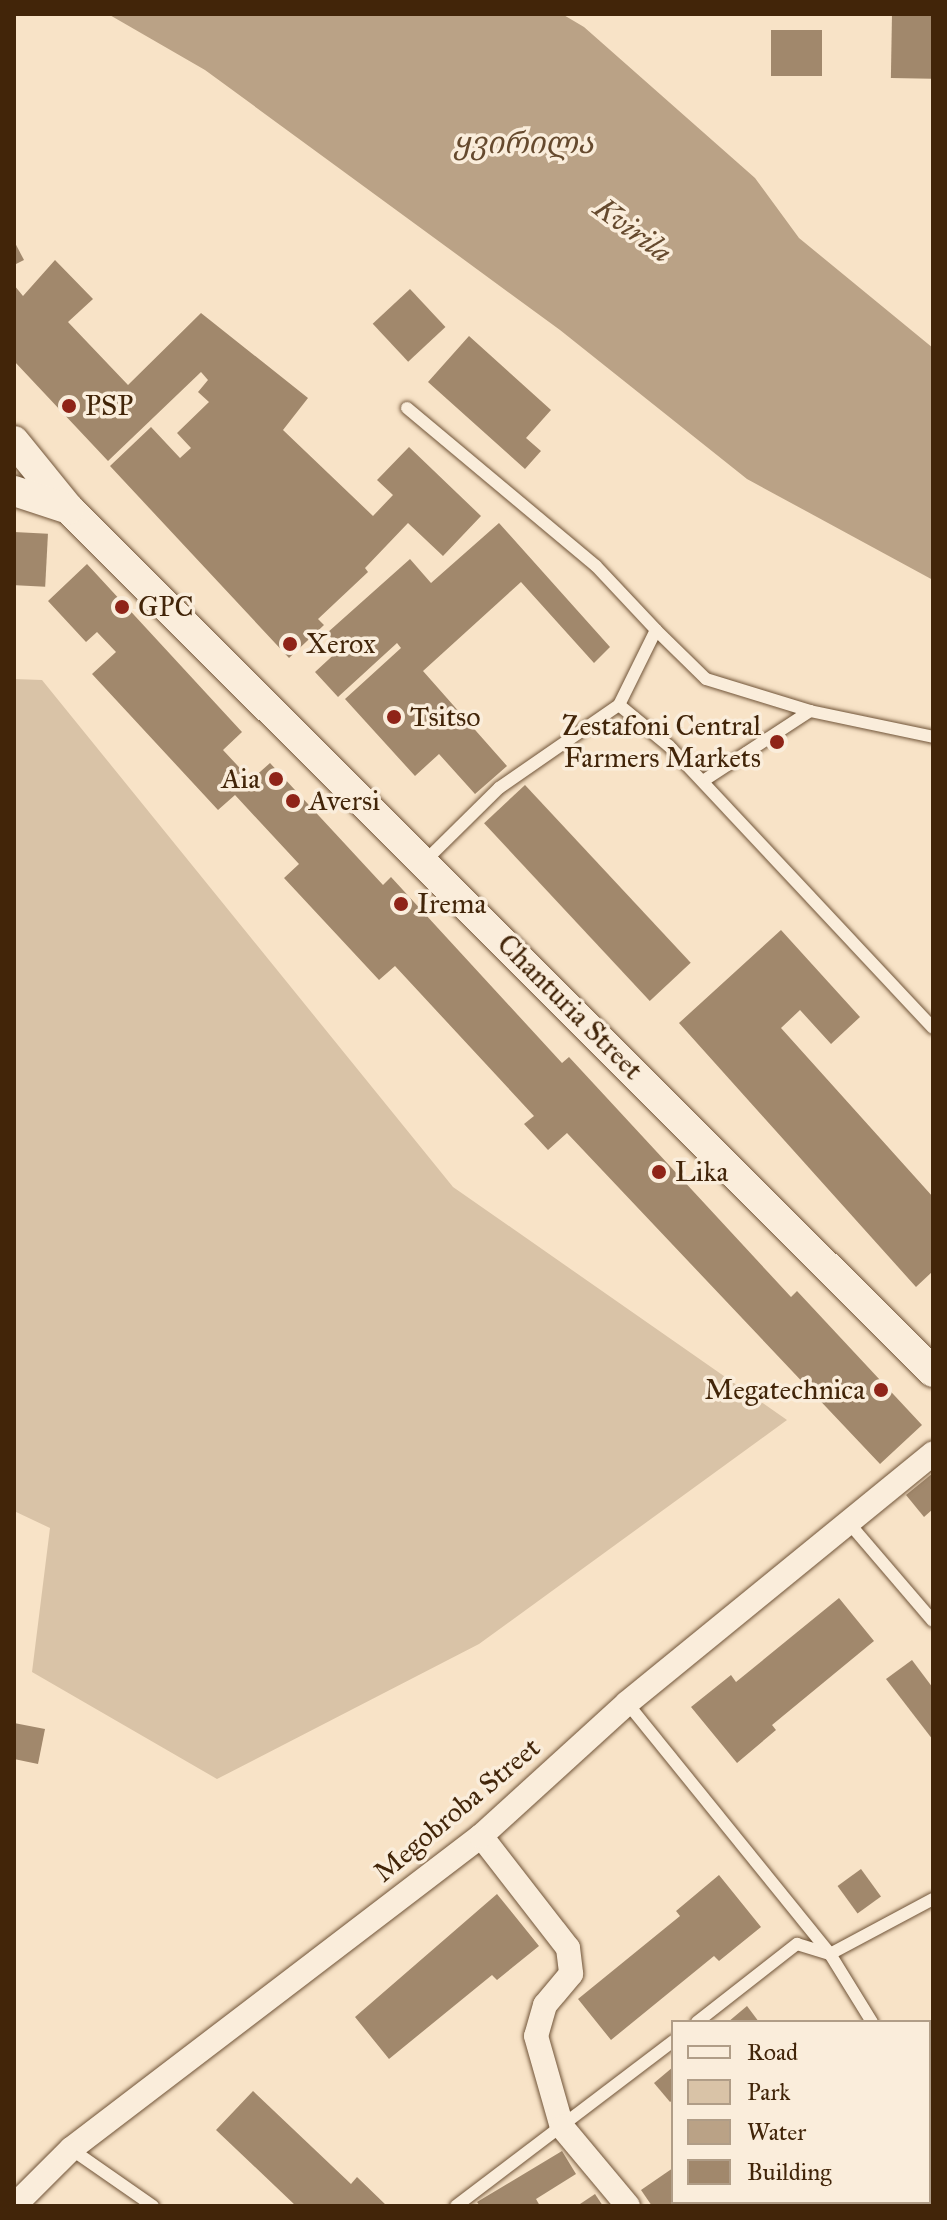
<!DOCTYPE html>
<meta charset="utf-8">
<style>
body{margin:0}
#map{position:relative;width:947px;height:2220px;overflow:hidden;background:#f8e3c7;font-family:"IM FELL Great Primer","Noto Serif Georgian",serif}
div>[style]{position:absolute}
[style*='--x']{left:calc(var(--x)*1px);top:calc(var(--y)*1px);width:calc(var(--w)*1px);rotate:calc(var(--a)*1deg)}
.green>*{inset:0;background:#d9c3a7}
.water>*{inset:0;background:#baa286}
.building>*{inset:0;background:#a1886c;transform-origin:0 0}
.roads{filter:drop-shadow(0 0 2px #705438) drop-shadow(0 0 2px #705438)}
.service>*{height:12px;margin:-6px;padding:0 6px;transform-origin:6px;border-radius:6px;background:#faeddb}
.minor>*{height:24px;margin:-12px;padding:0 12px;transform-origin:12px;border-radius:12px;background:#faeddb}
.tertiary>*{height:30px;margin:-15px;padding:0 15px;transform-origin:15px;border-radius:15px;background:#faeddb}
.dots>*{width:22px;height:22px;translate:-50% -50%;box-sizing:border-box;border:4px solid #faeddb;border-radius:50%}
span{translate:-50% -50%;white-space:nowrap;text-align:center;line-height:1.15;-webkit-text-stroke:7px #faeddb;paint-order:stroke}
.poi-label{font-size:28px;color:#422509}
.left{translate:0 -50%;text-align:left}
.right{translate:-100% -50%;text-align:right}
.street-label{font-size:28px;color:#422509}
.water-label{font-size:30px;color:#664a2e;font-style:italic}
.frame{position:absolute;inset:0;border:16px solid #422509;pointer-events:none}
.legend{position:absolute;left:671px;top:2020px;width:260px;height:184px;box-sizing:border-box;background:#faeddb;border:2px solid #b09d87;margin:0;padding:10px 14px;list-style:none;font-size:24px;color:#422509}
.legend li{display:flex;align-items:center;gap:16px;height:40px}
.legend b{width:40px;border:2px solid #b09d87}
</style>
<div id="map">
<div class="green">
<i style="clip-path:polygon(14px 679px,42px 680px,453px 1187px,787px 1420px,479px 1644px,217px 1779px,32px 1672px,50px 1528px,14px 1511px)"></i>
</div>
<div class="water">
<i style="clip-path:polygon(108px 14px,562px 14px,584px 27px,755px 178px,799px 238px,933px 348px,933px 580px,747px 479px,560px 330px,205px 70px)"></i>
</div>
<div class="building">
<i style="left:892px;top:14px;width:41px;height:64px;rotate:1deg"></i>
<i style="left:771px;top:30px;width:51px;height:46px"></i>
<i style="clip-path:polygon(14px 241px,24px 260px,14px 265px)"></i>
<i style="clip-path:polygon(55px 260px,93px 299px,68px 322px,128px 385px,201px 313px,308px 398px,283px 430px,373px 516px,393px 495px,377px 480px,409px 447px,481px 516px,443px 556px,408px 523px,365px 568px,368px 572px,318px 619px,324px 625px,289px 658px,110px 466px,151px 427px,180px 458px,191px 448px,177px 433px,209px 402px,198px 392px,208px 380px,201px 372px,108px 461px,14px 361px,14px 285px,23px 296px)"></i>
<i style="left:410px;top:289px;width:52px;height:51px;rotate:47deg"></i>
<i style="clip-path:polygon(469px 336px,551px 410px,526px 438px,541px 451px,525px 469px,428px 382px)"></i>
<i style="clip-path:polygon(499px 523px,610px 647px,594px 663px,521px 582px,423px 671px,507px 766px,475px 794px,439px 754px,415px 776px,345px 699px,401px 648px,397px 643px,338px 697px,315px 672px,341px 648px,327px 633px,410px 559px,431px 583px)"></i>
<i style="left:14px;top:532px;width:34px;height:53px;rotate:3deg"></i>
<i style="clip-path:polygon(87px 564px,242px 732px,223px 750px,251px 780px,270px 763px,383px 885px,391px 877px,562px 1063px,569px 1057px,791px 1297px,797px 1291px,922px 1425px,880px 1464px,567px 1133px,548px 1150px,524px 1124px,534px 1116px,395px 966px,379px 980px,284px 878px,299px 864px,235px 795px,218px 810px,92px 674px,116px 652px,97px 632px,86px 642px,48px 601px)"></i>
<i style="left:525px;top:785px;width:243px;height:56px;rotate:47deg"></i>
<i style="clip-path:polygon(781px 930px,860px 1017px,831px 1044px,800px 1010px,781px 1028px,933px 1197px,933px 1271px,916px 1287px,679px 1023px)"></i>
<i style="clip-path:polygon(933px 1473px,933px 1509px,924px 1517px,906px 1495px)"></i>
<i style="clip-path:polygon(839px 1598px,874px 1641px,772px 1725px,776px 1730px,737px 1763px,691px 1707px,731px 1675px,736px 1682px)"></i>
<i style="clip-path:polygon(912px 1660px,933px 1688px,933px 1740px,886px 1679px)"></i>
<i style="clip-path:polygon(14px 1723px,45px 1729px,38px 1764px,14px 1759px)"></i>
<i style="left:861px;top:1869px;width:34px;height:29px;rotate:54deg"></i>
<i style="clip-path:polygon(719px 1875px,761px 1927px,719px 1961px,714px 1956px,611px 2040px,578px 1999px,680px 1916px,676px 1911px)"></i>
<i style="clip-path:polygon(497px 1894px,539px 1946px,497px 1980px,492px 1975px,389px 2059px,355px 2017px)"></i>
<i style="clip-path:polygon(747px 2006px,759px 2022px,728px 2022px)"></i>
<i style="clip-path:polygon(673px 2067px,673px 2100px,670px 2102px,654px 2083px)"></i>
<i style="clip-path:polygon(253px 2091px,351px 2184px,357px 2177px,387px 2206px,296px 2206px,216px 2130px)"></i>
<i style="left:933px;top:2117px;width:40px;height:5px;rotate:90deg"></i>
<i style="clip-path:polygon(562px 2151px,576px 2174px,536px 2199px,540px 2206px,480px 2206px,477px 2202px)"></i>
<i style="clip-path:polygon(673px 2168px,673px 2202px,715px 2202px,652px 2206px,641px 2190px)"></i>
<i style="clip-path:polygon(595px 2194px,603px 2206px,577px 2206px)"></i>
<i style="clip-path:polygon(819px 2202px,872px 2202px,814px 2206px)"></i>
</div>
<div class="roads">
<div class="service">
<i style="--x:407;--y:408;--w:246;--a:39.9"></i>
<i style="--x:596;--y:566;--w:88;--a:46.8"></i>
<i style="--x:656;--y:630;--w:84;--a:116.3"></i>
<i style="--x:656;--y:630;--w:70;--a:44.4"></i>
<i style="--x:706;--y:679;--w:109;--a:17.1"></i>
<i style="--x:703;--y:781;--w:128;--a:-33.2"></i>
<i style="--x:810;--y:711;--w:126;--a:11.9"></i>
<i style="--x:425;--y:861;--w:104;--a:-44.6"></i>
<i style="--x:499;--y:788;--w:146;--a:-34.7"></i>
<i style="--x:619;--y:705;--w:65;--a:39.4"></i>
<i style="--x:669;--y:746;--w:386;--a:46.9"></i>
<i style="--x:848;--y:1522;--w:130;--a:49.4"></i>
<i style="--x:627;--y:1703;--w:323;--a:51"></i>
<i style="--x:830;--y:1954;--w:80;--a:58.3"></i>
<i style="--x:697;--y:2022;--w:127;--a:-38"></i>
<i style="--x:797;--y:1944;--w:34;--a:17"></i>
<i style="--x:830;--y:1954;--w:117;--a:-28.1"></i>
<i style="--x:71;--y:2149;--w:100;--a:34.8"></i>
<i style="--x:456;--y:2206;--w:273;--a:-37.2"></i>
<i style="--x:784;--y:2206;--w:6;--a:-39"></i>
</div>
<div class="minor">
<i style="--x:481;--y:1836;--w:142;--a:52.2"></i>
<i style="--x:568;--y:1948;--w:26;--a:83"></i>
<i style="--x:571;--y:1974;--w:40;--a:130"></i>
<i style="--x:545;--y:2005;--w:32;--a:106"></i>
<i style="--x:536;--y:2036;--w:95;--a:74.1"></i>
<i style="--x:562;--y:2127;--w:103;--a:50.1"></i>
<i style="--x:14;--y:2206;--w:81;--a:-45"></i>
<i style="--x:71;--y:2149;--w:516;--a:-37.36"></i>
<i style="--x:481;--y:1836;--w:197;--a:-42.3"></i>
<i style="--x:627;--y:1703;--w:395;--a:-39.2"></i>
</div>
<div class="tertiary">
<i style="--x:14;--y:441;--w:87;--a:51"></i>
<i style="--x:69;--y:509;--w:1221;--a:44.97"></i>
<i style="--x:14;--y:491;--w:58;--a:18.1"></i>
</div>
</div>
<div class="dots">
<i style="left:69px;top:406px;background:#8f2418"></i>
<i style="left:122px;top:607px;background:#8f2418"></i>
<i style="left:290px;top:644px;background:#8f2418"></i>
<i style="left:394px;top:717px;background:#8f2418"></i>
<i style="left:777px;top:742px;background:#8f2418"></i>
<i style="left:276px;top:779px;background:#8f2418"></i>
<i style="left:293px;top:801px;background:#8f2418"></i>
<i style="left:401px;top:904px;background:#8f2418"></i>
<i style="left:659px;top:1172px;background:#8f2418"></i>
<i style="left:881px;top:1390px;background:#8f2418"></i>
</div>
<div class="poi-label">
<span class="left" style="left:85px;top:406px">PSP</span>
<span class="left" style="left:138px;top:607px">GPC</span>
<span class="left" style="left:306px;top:644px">Xerox</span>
<span class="left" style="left:410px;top:717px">Tsitso</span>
<span class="right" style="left:761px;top:742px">Zestafoni Central<br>Farmers Markets</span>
<span class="right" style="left:260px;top:779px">Aia</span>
<span class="left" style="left:309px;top:801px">Aversi</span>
<span class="left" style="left:417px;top:904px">Irema</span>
<span class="left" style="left:675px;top:1172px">Lika</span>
<span class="right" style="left:865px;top:1390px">Megatechnica</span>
</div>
<div class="street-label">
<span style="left:570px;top:1007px;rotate:45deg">Chanturia Street</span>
<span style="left:457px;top:1810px;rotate:-40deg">Megobroba Street</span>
</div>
<div class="water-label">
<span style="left:523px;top:143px">ყვირილა</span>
<span style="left:633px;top:230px;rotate:36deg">Kvirila</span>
</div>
<div class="frame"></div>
<ul class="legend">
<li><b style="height:10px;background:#faeddb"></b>Road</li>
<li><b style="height:22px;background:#d9c3a7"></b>Park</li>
<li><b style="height:22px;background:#baa286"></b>Water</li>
<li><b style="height:22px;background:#a1886c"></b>Building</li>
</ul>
</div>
